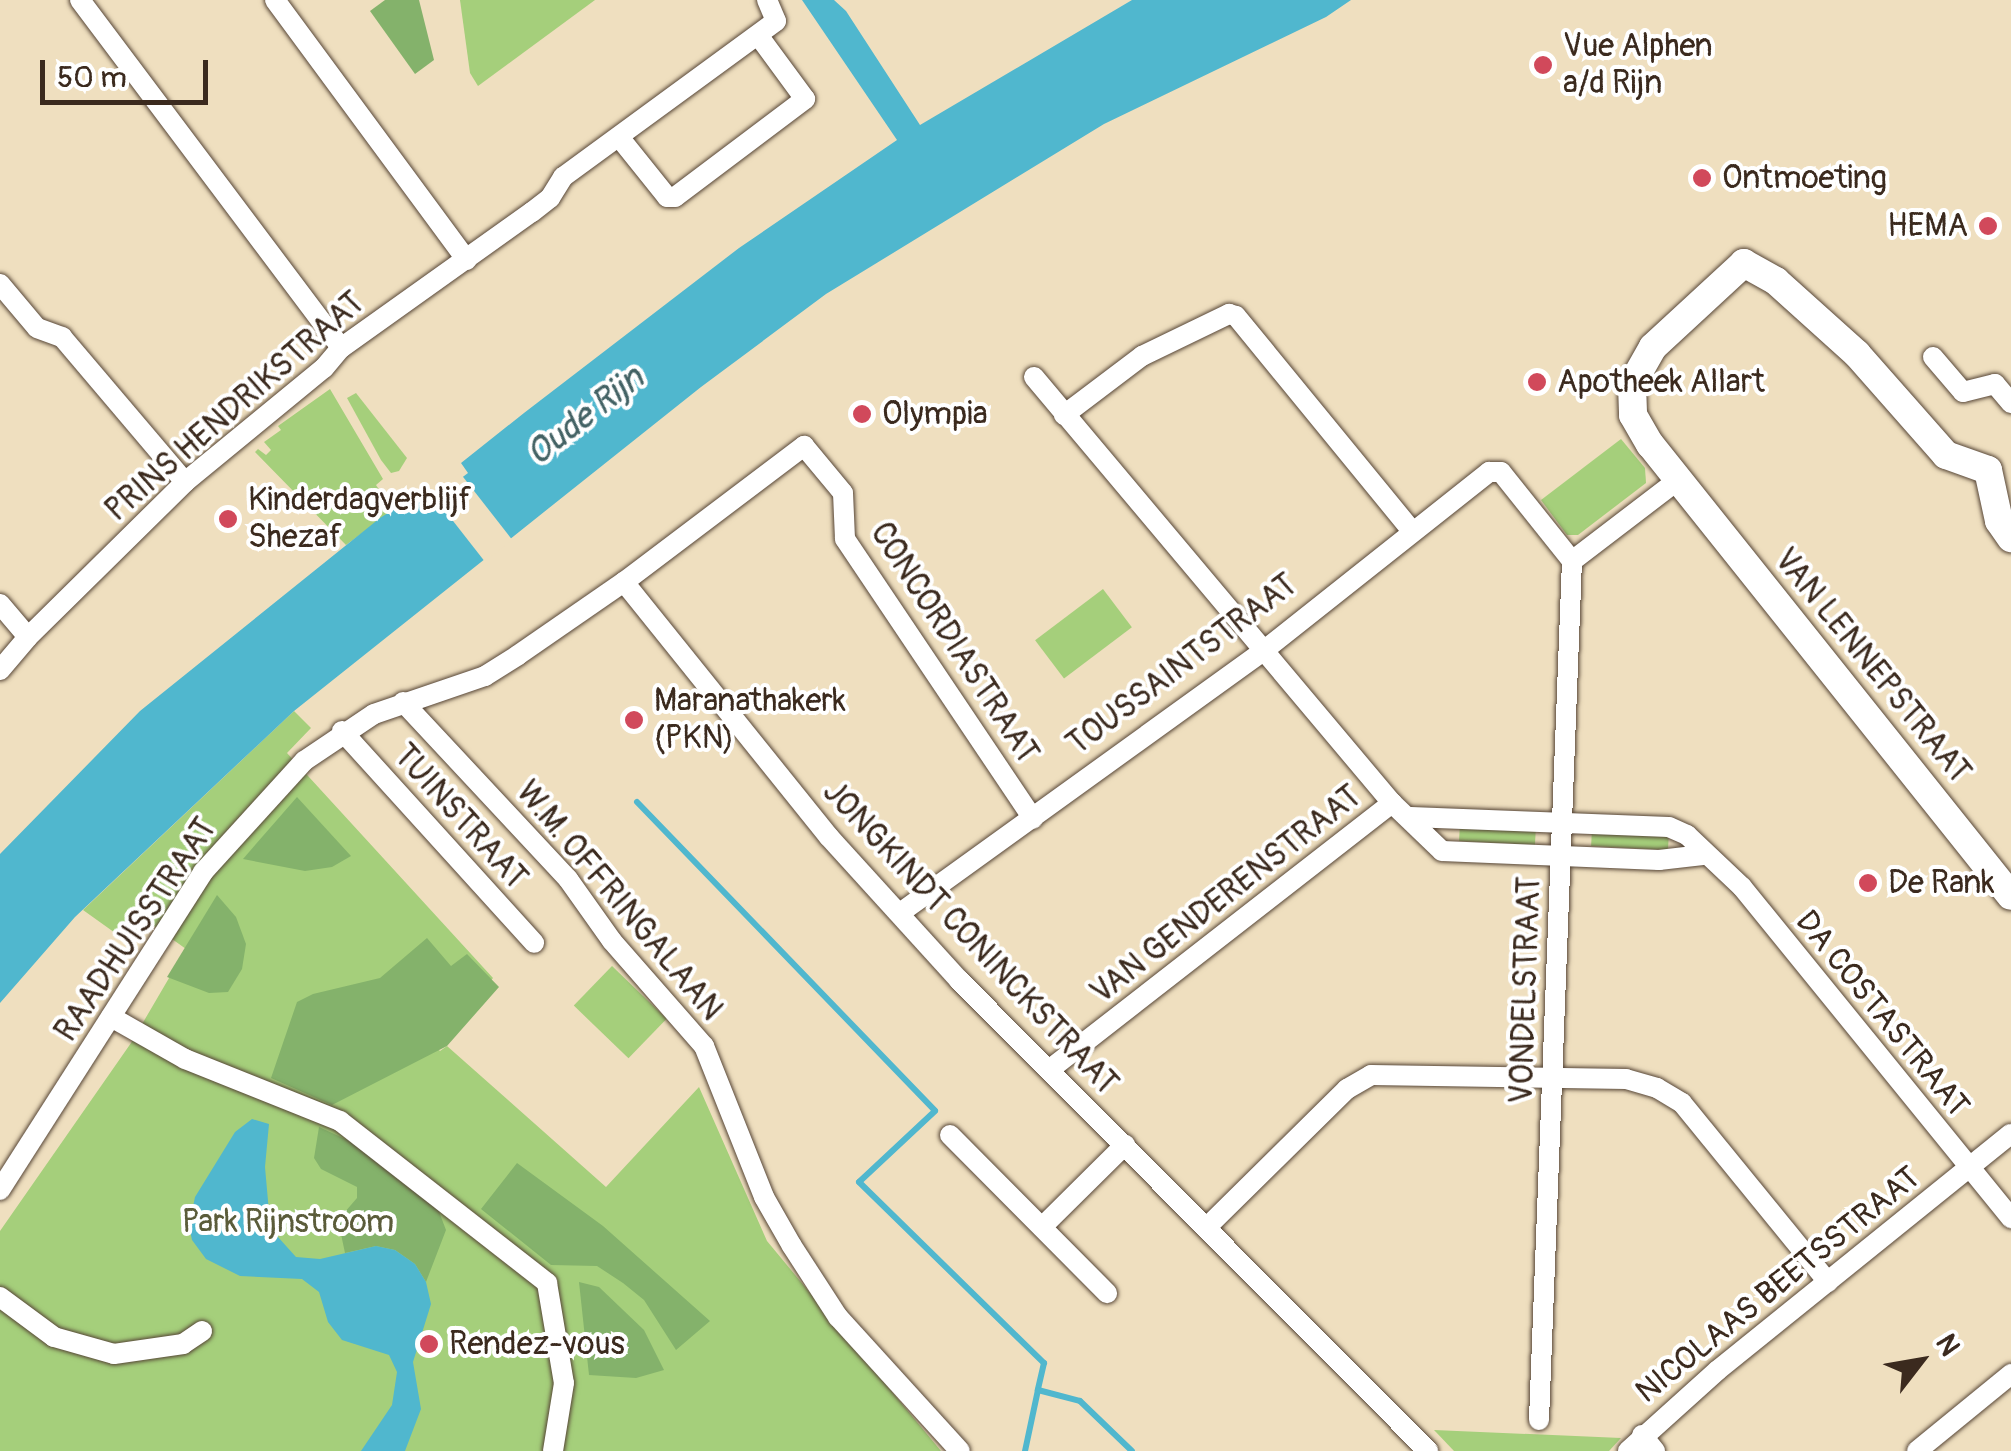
<!DOCTYPE html>
<style>
body{margin:0}
#map{position:relative;width:2011px;height:1451px;overflow:hidden;background:#efdfbf;font-family:Pangolin,sans-serif}
div>[style]{position:absolute}
[style*='--x']{left:calc(var(--x)*1px);top:calc(var(--y)*1px);width:calc(var(--w)*1px);rotate:calc(var(--a)*1deg)}
.green>*{inset:0;background:#a5cf7b;transform-origin:0 0}
.forest>*{inset:0;background:#84b26b}
.water>*{inset:0;background:#50b7ce}
.pier>*{inset:0;background:#efdfbf;transform-origin:0 0}
.stream>*{height:6px;margin:-3px;padding:0 3px;transform-origin:3px;border-radius:3px;background:#50b7ce}
.roads{filter:drop-shadow(0 0 2px #564536) drop-shadow(0 0 2px #564536)}
.street>*{height:20px;margin:-10px;padding:0 10px;transform-origin:10px;border-radius:10px;background:#fff}
.secondary>*{height:28px;margin:-14px;padding:0 14px;transform-origin:14px;border-radius:14px;background:#fff}
.dots>*{width:28px;height:28px;translate:-50% -50%;box-sizing:border-box;border:5px solid #fff;border-radius:50%}
span{translate:-50% -50%;white-space:nowrap;text-align:center;line-height:1.15;-webkit-text-stroke:8px #fff;paint-order:stroke}
.poi-label{font-size:32px;color:#3b2a1e}
.left{translate:0 -50%;text-align:left}
.right{translate:-100% -50%;text-align:right}
.street-label{font-size:32px;color:#3b2a1e}
.park-label{font-size:32px;color:#5b5c3a}
.water-label{font-size:35px;color:#436264;font-style:italic}
.north{position:absolute;left:1871px;top:1311px;width:100px;height:100px;-webkit-text-stroke:8px #fff;paint-order:stroke;rotate:59deg;font-size:28px;font-weight:700;line-height:40px;text-align:center;color:#3b2a1e}
.north::after{content:'';display:block;margin:auto;width:35px;height:45px;background:#3b2a1e;clip-path:polygon(50% 0,100% 100%,50% 72%,0 100%)}
.scale{position:absolute;left:40px;top:60px;width:168px;height:45px;box-sizing:border-box;border:5px solid #3b2a1e;border-top:0;padding-left:12px;font-size:30px;line-height:35px;white-space:nowrap;color:#3b2a1e;-webkit-text-stroke:8px #fff;paint-order:stroke}
</style>
<div id="map">
<div class="green">
<i style="clip-path:polygon(460px 0,595px 0,478px 86px,470px 73px)"></i>
<i style="clip-path:polygon(330px 389px,383px 479px,376px 485px,393px 510px,346px 545px,255px 452px,258px 449px,266px 455px,271px 450px,264px 442px,281px 430px,278px 426px)"></i>
<i style="clip-path:polygon(356px 393px,407px 458px,399px 471px,391px 473px,381px 460px,347px 398px)"></i>
<i style="clip-path:polygon(1621px 439px,1645px 468px,1646px 483px,1578px 535px,1567px 535px,1541px 500px)"></i>
<i style="left:1103px;top:589px;width:48px;height:85px;rotate:53deg"></i>
<i style="clip-path:polygon(294px 711px,311px 728px,287px 753px,493px 978px,436px 1047px,440px 1051px,447px 1046px,606px 1187px,699px 1087px,767px 1241px,941px 1451px,0 1451px,0 1231px,131px 1043px,186px 949px,147px 921px,132px 945px,83px 910px)"></i>
<i style="left:1460px;top:823px;width:76px;height:18px;rotate:3deg"></i>
<i style="left:1592px;top:829px;width:77px;height:17px;rotate:3deg"></i>
<i style="left:612px;top:966px;width:76px;height:55px;rotate:44deg"></i>
<i style="clip-path:polygon(1434px 1430px,1621px 1438px,1609px 1451px,1454px 1451px)"></i>
</div>
<div class="forest">
<i style="clip-path:polygon(385px 0,419px 0,434px 60px,415px 74px,370px 11px)"></i>
<i style="clip-path:polygon(297px 797px,351px 856px,332px 867px,305px 871px,243px 859px)"></i>
<i style="clip-path:polygon(217px 895px,236px 917px,246px 944px,242px 969px,228px 992px,209px 993px,167px 977px)"></i>
<i style="clip-path:polygon(427px 938px,451px 966px,467px 954px,499px 987px,447px 1046px,332px 1105px,271px 1078px,297px 1002px,313px 994px,380px 978px)"></i>
<i style="clip-path:polygon(319px 1127px,371px 1151px,438px 1209px,446px 1230px,426px 1282px,415px 1264px,395px 1250px,376px 1246px,345px 1253px,338px 1220px,357px 1198px,357px 1187px,321px 1169px,314px 1158px)"></i>
<i style="clip-path:polygon(517px 1163px,603px 1226px,710px 1321px,676px 1350px,644px 1300px,623px 1283px,597px 1266px,551px 1265px,481px 1209px)"></i>
<i style="clip-path:polygon(579px 1282px,599px 1287px,644px 1330px,664px 1370px,636px 1378px,589px 1375px)"></i>
</div>
<div class="water">
<i style="clip-path:polygon(802px 0,834px 0,846px 11px,920px 125px,1132px 0,1351px 0,1326px 17px,1104px 124px,826px 294px,701px 387px,294px 711px,75px 917px,0 1003px,0 854px,140px 711px,380px 518px,423px 491px,431px 501px,468px 473px,461px 463px,524px 413px,739px 248px,897px 140px)"></i>
<i style="clip-path:polygon(252px 1119px,269px 1124px,265px 1167px,269px 1212px,278px 1237px,296px 1257px,320px 1259px,376px 1246px,395px 1250px,415px 1264px,426px 1282px,431px 1304px,413px 1362px,421px 1409px,405px 1451px,361px 1451px,392px 1405px,397px 1372px,389px 1355px,342px 1340px,328px 1322px,319px 1292px,302px 1279px,240px 1276px,206px 1259px,192px 1240px,189px 1226px,195px 1197px,235px 1132px)"></i>
</div>
<div class="pier">
<i style="left:460px;top:473px;width:85px;height:35px;rotate:52deg"></i>
</div>
<div class="stream">
<i style="--x:637;--y:802;--w:429;--a:46"></i>
<i style="--x:935;--y:1111;--w:104;--a:136.9"></i>
<i style="--x:859;--y:1182;--w:259;--a:44.4"></i>
<i style="--x:1044;--y:1363;--w:28;--a:103"></i>
<i style="--x:1038;--y:1390;--w:43;--a:14.7"></i>
<i style="--x:1080;--y:1401;--w:72;--a:43.9"></i>
<i style="--x:1025;--y:1451;--w:62;--a:-78"></i>
</div>
<div class="roads">
<div class="street">
<i style="--x:80;--y:0;--w:435;--a:53.1"></i>
<i style="--x:275;--y:0;--w:323;--a:53.6"></i>
<i style="--x:619;--y:137;--w:77;--a:51.3"></i>
<i style="--x:667;--y:197;--w:8;--a:0"></i>
<i style="--x:675;--y:197;--w:163;--a:-37"></i>
<i style="--x:805;--y:99;--w:79;--a:-126.3"></i>
<i style="--x:0;--y:284;--w:57;--a:49.9"></i>
<i style="--x:37;--y:328;--w:27;--a:20"></i>
<i style="--x:62;--y:337;--w:190;--a:49.7"></i>
<i style="--x:1933;--y:357;--w:46;--a:49.4"></i>
<i style="--x:1963;--y:392;--w:33;--a:-14"></i>
<i style="--x:1995;--y:384;--w:25;--a:50"></i>
<i style="--x:1034;--y:377;--w:556;--a:49.96"></i>
<i style="--x:1392;--y:803;--w:69;--a:43.8"></i>
<i style="--x:1442;--y:851;--w:217;--a:2.4"></i>
<i style="--x:1659;--y:860;--w:44;--a:-6.5"></i>
<i style="--x:1064;--y:415;--w:98;--a:-37.1"></i>
<i style="--x:1142;--y:356;--w:97;--a:-25.8"></i>
<i style="--x:1229;--y:314;--w:7;--a:16"></i>
<i style="--x:1236;--y:316;--w:278;--a:50.7"></i>
<i style="--x:624;--y:582;--w:327;--a:51.2"></i>
<i style="--x:829;--y:837;--w:193;--a:47.7"></i>
<i style="--x:959;--y:980;--w:665;--a:45.12"></i>
<i style="--x:0;--y:604;--w:43;--a:49.7"></i>
<i style="--x:0;--y:670;--w:43;--a:-49.7"></i>
<i style="--x:28;--y:637;--w:221;--a:-44.6"></i>
<i style="--x:185;--y:482;--w:180;--a:-39.4"></i>
<i style="--x:324;--y:368;--w:26;--a:-50"></i>
<i style="--x:341;--y:348;--w:234;--a:-35.5"></i>
<i style="--x:532;--y:212;--w:23;--a:-38"></i>
<i style="--x:550;--y:198;--w:25;--a:-58"></i>
<i style="--x:563;--y:177;--w:264;--a:-36.2"></i>
<i style="--x:776;--y:21;--w:23;--a:-113"></i>
<i style="--x:403;--y:702;--w:242;--a:47"></i>
<i style="--x:568;--y:879;--w:76;--a:54.6"></i>
<i style="--x:612;--y:941;--w:140;--a:48.8"></i>
<i style="--x:704;--y:1046;--w:162;--a:68.3"></i>
<i style="--x:764;--y:1197;--w:56;--a:60.3"></i>
<i style="--x:792;--y:1246;--w:85;--a:57.1"></i>
<i style="--x:838;--y:1317;--w:181;--a:47.7"></i>
<i style="--x:342;--y:731;--w:286;--a:47.8"></i>
<i style="--x:1411;--y:817;--w:258;--a:2.2"></i>
<i style="--x:1669;--y:827;--w:20;--a:24"></i>
<i style="--x:1687;--y:835;--w:76;--a:43.4"></i>
<i style="--x:1742;--y:887;--w:427;--a:50.9"></i>
<i style="--x:900;--y:913;--w:446;--a:-35.8"></i>
<i style="--x:1262;--y:652;--w:290;--a:-38.4"></i>
<i style="--x:1489;--y:472;--w:12;--a:0"></i>
<i style="--x:1501;--y:472;--w:114;--a:51.4"></i>
<i style="--x:1572;--y:561;--w:133;--a:-37.4"></i>
<i style="--x:111;--y:1017;--w:85;--a:29.6"></i>
<i style="--x:185;--y:1059;--w:167;--a:21.8"></i>
<i style="--x:340;--y:1121;--w:263;--a:38"></i>
<i style="--x:547;--y:1283;--w:101;--a:80.4"></i>
<i style="--x:564;--y:1383;--w:69;--a:99.2"></i>
<i style="--x:1049;--y:1070;--w:435;--a:-37.9"></i>
<i style="--x:950;--y:1135;--w:223;--a:45.2"></i>
<i style="--x:0;--y:1190;--w:377;--a:-57.4"></i>
<i style="--x:203;--y:872;--w:150;--a:-47.7"></i>
<i style="--x:304;--y:761;--w:84;--a:-33.9"></i>
<i style="--x:374;--y:714;--w:117;--a:-18.9"></i>
<i style="--x:485;--y:676;--w:39;--a:-32"></i>
<i style="--x:518;--y:655;--w:129;--a:-34.6"></i>
<i style="--x:624;--y:582;--w:226;--a:-37.1"></i>
<i style="--x:804;--y:446;--w:61;--a:50.3"></i>
<i style="--x:843;--y:493;--w:46;--a:87.5"></i>
<i style="--x:845;--y:539;--w:337;--a:56.1"></i>
<i style="--x:1042;--y:1227;--w:117;--a:-44.7"></i>
<i style="--x:1207;--y:1227;--w:197;--a:-44.6"></i>
<i style="--x:1347;--y:1089;--w:28;--a:-30"></i>
<i style="--x:1371;--y:1075;--w:255;--a:0.9"></i>
<i style="--x:1626;--y:1079;--w:32;--a:16"></i>
<i style="--x:1657;--y:1088;--w:29;--a:31"></i>
<i style="--x:1682;--y:1103;--w:231;--a:50.8"></i>
<i style="--x:0;--y:1297;--w:67;--a:36.5"></i>
<i style="--x:54;--y:1337;--w:62;--a:15.8"></i>
<i style="--x:114;--y:1354;--w:70;--a:-8.2"></i>
<i style="--x:183;--y:1344;--w:23;--a:-34"></i>
<i style="--x:1539;--y:1420;--w:860;--a:-87.8"></i>
<i style="--x:1642;--y:1435;--w:21;--a:51"></i>
<i style="--x:1628;--y:1451;--w:121;--a:-42"></i>
<i style="--x:1718;--y:1370;--w:376;--a:-38.9"></i>
<i style="--x:1917;--y:1451;--w:122;--a:-39.3"></i>
</div>
<div class="secondary">
<i style="--x:1988;--y:470;--w:45;--a:-160.3"></i>
<i style="--x:1946;--y:455;--w:135;--a:-131.4"></i>
<i style="--x:1857;--y:354;--w:109;--a:-138"></i>
<i style="--x:1776;--y:281;--w:37;--a:-151"></i>
<i style="--x:1744;--y:263;--w:124;--a:137.3"></i>
<i style="--x:1653;--y:347;--w:43;--a:119.6"></i>
<i style="--x:1632;--y:384;--w:31;--a:88"></i>
<i style="--x:1633;--y:415;--w:34;--a:60"></i>
<i style="--x:1650;--y:444;--w:578;--a:51.39"></i>
<i style="--x:1988;--y:470;--w:52;--a:77.8"></i>
<i style="--x:1999;--y:521;--w:21;--a:55"></i>
</div>
</div>
<div class="dots">
<i style="left:1543px;top:65px;background:#d1495b"></i>
<i style="left:1702px;top:178px;background:#d1495b"></i>
<i style="left:1988px;top:226px;background:#d1495b"></i>
<i style="left:1537px;top:382px;background:#d1495b"></i>
<i style="left:862px;top:414px;background:#d1495b"></i>
<i style="left:228px;top:519px;background:#d1495b"></i>
<i style="left:634px;top:720px;background:#d1495b"></i>
<i style="left:1868px;top:883px;background:#d1495b"></i>
<i style="left:429px;top:1344px;background:#d1495b"></i>
</div>
<div class="poi-label">
<span class="left" style="left:1563px;top:65px">Vue Alphen<br>a/d Rijn</span>
<span class="left" style="left:1722px;top:178px">Ontmoeting</span>
<span class="right" style="left:1968px;top:226px">HEMA</span>
<span class="left" style="left:1557px;top:382px">Apotheek Allart</span>
<span class="left" style="left:882px;top:414px">Olympia</span>
<span class="left" style="left:248px;top:519px">Kinderdagverblijf<br>Shezaf</span>
<span class="left" style="left:654px;top:720px">Maranathakerk<br>(PKN)</span>
<span class="left" style="left:1888px;top:883px">De Rank</span>
<span class="left" style="left:449px;top:1344px">Rendez-vous</span>
</div>
<div class="street-label">
<span style="left:235px;top:407px;rotate:-41deg">PRINS HENDRIKSTRAAT</span>
<span style="left:954px;top:643px;rotate:57deg">CONCORDIASTRAAT</span>
<span style="left:1182px;top:665px;rotate:-37deg">TOUSSAINTSTRAAT</span>
<span style="left:1872px;top:666px;rotate:51deg">VAN LENNEPSTRAAT</span>
<span style="left:460px;top:817px;rotate:48deg">TUINSTRAAT</span>
<span style="left:1226px;top:895px;rotate:-38deg">VAN GENDERENSTRAAT</span>
<span style="left:619px;top:901px;rotate:50deg">W.M. OFFRINGALAAN</span>
<span style="left:136px;top:930px;rotate:-56deg">RAADHUISSTRAAT</span>
<span style="left:970px;top:938px;rotate:47deg">JONGKINDT CONINCKSTRAAT</span>
<span style="left:1526px;top:990px;rotate:-88deg">VONDELSTRAAT</span>
<span style="left:1882px;top:1014px;rotate:51deg">DA COSTASTRAAT</span>
<span style="left:1778px;top:1285px;rotate:-39deg">NICOLAAS BEETSSTRAAT</span>
</div>
<div class="park-label">
<span style="left:288px;top:1222px">Park Rijnstroom</span>
</div>
<div class="water-label">
<span style="left:585px;top:416px;rotate:-38deg">Oude Rijn</span>
</div>
<div class="north">N</div>
<div class="scale">50 m</div>
</div>
